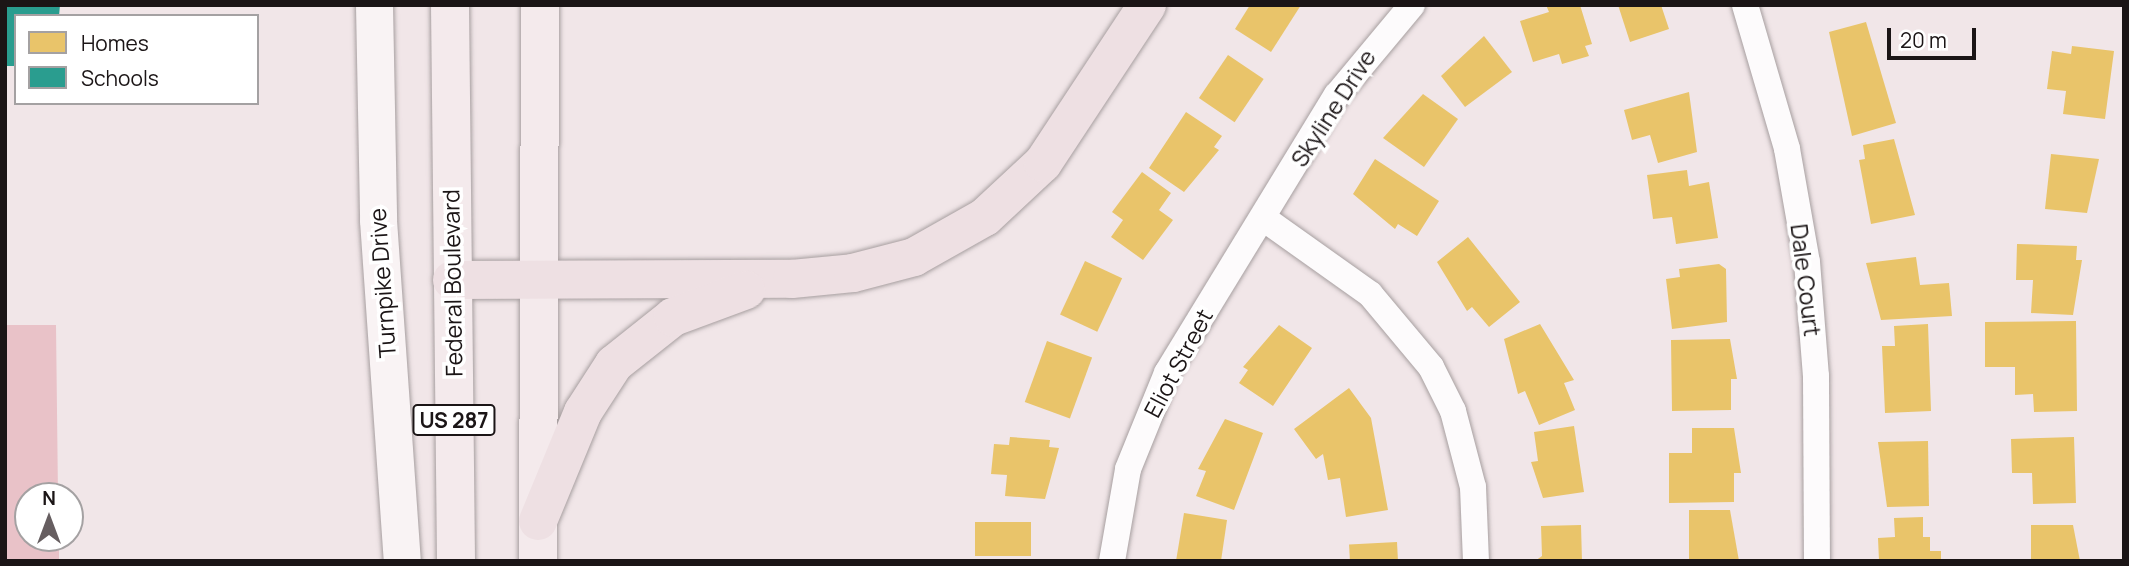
<!DOCTYPE html>
<style>
body{margin:0}
#map{position:relative;width:2129px;height:566px;overflow:hidden;background:#f1e6e8;font-family:Manrope,sans-serif}
div>[style]{position:absolute}
[style*='--x']{left:calc(var(--x)*1px);top:calc(var(--y)*1px);width:calc(var(--w)*1px);rotate:calc(var(--a)*1deg)}
.green>*{inset:0;background:#e9c2c8}
.homes>*{inset:0;background:#e9c46a;transform-origin:0 0}
.schools>*{inset:0;background:#2a9d8f}
.roads{filter:drop-shadow(0 0 2px #a79fa0) drop-shadow(0 0 2px #a79fa0)}
.street>*{height:26px;margin:-13px;padding:0 13px;transform-origin:13px;border-radius:13px;background:#fdfbfc}
.secondary>*{height:37px;margin:-18.5px;padding:0 18.5px;transform-origin:18.5px;border-radius:18.5px;background:#f9f3f4}
.primary>*{height:38px;margin:-19px;padding:0 19px;transform-origin:19px;border-radius:19px;background:#f4eaec}
.highway>*{height:38px;margin:-19px;padding:0 19px;transform-origin:19px;border-radius:19px;background:#eee0e3}
span{translate:-50% -50%;white-space:nowrap;text-align:center;line-height:1.15;-webkit-text-stroke:7px #fff;paint-order:stroke}
.shield-label span{padding:2px 5px;background:#fff;border:2px solid;border-radius:5px;-webkit-text-stroke-width:0}
.shield-label{font-size:21px;color:#1b1516;font-weight:700}
.street-label{font-size:23px;color:#1b1516}
.frame{position:absolute;inset:0;border:7px solid #1b1516;pointer-events:none}
.legend{position:absolute;left:14px;top:14px;width:245px;height:91px;box-sizing:border-box;background:#fff;border:2px solid #a4a1a2;margin:0;padding:9px 12px;list-style:none;font-size:21px;color:#1b1516}
.legend li{display:flex;align-items:center;gap:14px;height:35px}
.legend b{width:35px;border:2px solid #a4a1a2}
.north{position:absolute;left:14px;top:482px;width:70px;height:70px;box-sizing:border-box;background:#fff;border:2px solid #a4a1a2;border-radius:50%;rotate:0deg;font-size:19px;font-weight:700;line-height:28px;text-align:center;color:#1b1516}
.north::after{content:'';display:block;margin:auto;width:24px;height:32px;background:#665e60;clip-path:polygon(50% 0,100% 100%,50% 72%,0 100%)}
.scale{position:absolute;left:1887px;top:28px;width:89px;height:32px;box-sizing:border-box;border:4px solid #1b1516;border-top:0;padding-left:9px;font-size:21px;line-height:24px;white-space:nowrap;color:#1b1516;-webkit-text-stroke:5px #fff;paint-order:stroke}
</style>
<div id="map">
<div class="green">
<i style="clip-path:polygon(5px 325px,56px 325px,58px 496px,28px 496px,28px 538px,59px 538px,59px 561px,5px 561px)"></i>
</div>
<div class="homes">
<i style="clip-path:polygon(1250px 5px,1301px 5px,1271px 52px,1235px 29px)"></i>
<i style="clip-path:polygon(1546px 5px,1580px 5px,1592px 44px,1585px 46px,1589px 56px,1562px 64px,1559px 54px,1533px 62px,1520px 21px,1549px 12px)"></i>
<i style="clip-path:polygon(1618px 5px,1661px 5px,1669px 29px,1630px 42px)"></i>
<i style="clip-path:polygon(1866px 22px,1896px 123px,1852px 136px,1829px 32px)"></i>
<i style="clip-path:polygon(1484px 36px,1512px 72px,1465px 107px,1441px 76px)"></i>
<i style="clip-path:polygon(2072px 46px,2114px 51px,2105px 119px,2063px 114px,2066px 91px,2047px 89px,2052px 51px,2071px 54px)"></i>
<i style="left:1228px;top:55px;width:43px;height:52px;rotate:34deg"></i>
<i style="clip-path:polygon(1689px 92px,1697px 152px,1658px 163px,1650px 135px,1632px 140px,1624px 110px)"></i>
<i style="clip-path:polygon(1423px 94px,1458px 119px,1424px 167px,1383px 138px)"></i>
<i style="clip-path:polygon(1186px 112px,1222px 136px,1214px 147px,1219px 150px,1184px 192px,1149px 168px)"></i>
<i style="clip-path:polygon(1894px 139px,1915px 215px,1871px 224px,1859px 160px,1865px 159px,1863px 145px)"></i>
<i style="clip-path:polygon(2051px 154px,2099px 159px,2087px 213px,2045px 209px)"></i>
<i style="clip-path:polygon(1375px 159px,1439px 201px,1417px 236px,1398px 224px,1395px 229px,1353px 194px)"></i>
<i style="clip-path:polygon(1687px 170px,1689px 186px,1709px 182px,1718px 238px,1676px 244px,1672px 217px,1653px 219px,1647px 175px)"></i>
<i style="clip-path:polygon(1142px 172px,1171px 193px,1159px 210px,1173px 220px,1143px 260px,1111px 237px,1123px 220px,1112px 212px)"></i>
<i style="clip-path:polygon(1468px 237px,1520px 302px,1489px 327px,1472px 307px,1467px 311px,1437px 262px)"></i>
<i style="clip-path:polygon(2017px 244px,2077px 246px,2076px 260px,2082px 260px,2073px 315px,2031px 313px,2033px 280px,2016px 280px)"></i>
<i style="clip-path:polygon(1916px 257px,1920px 285px,1949px 283px,1952px 316px,1881px 320px,1866px 263px)"></i>
<i style="left:1085px;top:261px;width:41px;height:59px;rotate:25deg"></i>
<i style="clip-path:polygon(1719px 264px,1726px 269px,1727px 322px,1672px 329px,1666px 279px,1680px 277px,1679px 269px)"></i>
<i style="clip-path:polygon(2076px 321px,2077px 411px,2034px 412px,2033px 394px,2015px 395px,2015px 367px,1985px 367px,1985px 322px)"></i>
<i style="clip-path:polygon(1540px 324px,1574px 380px,1564px 383px,1575px 410px,1539px 425px,1525px 391px,1518px 394px,1504px 339px)"></i>
<i style="clip-path:polygon(1928px 324px,1931px 411px,1885px 413px,1882px 346px,1895px 346px,1894px 326px)"></i>
<i style="clip-path:polygon(1279px 325px,1312px 348px,1273px 406px,1239px 383px,1248px 370px,1243px 367px)"></i>
<i style="clip-path:polygon(1730px 339px,1737px 379px,1731px 379px,1731px 410px,1672px 411px,1671px 340px)"></i>
<i style="left:1047px;top:341px;width:48px;height:65px;rotate:20deg"></i>
<i style="clip-path:polygon(1349px 388px,1371px 418px,1388px 510px,1346px 517px,1340px 478px,1328px 480px,1323px 454px,1316px 459px,1294px 429px)"></i>
<i style="clip-path:polygon(1225px 419px,1263px 433px,1234px 510px,1196px 496px,1206px 471px,1198px 469px)"></i>
<i style="clip-path:polygon(1574px 426px,1584px 492px,1543px 498px,1531px 462px,1538px 461px,1534px 432px)"></i>
<i style="clip-path:polygon(1692px 428px,1734px 428px,1741px 473px,1734px 473px,1734px 502px,1669px 503px,1669px 453px,1692px 453px)"></i>
<i style="clip-path:polygon(1010px 437px,1050px 440px,1049px 447px,1059px 448px,1045px 499px,1005px 496px,1007px 475px,991px 474px,994px 444px,1009px 445px)"></i>
<i style="clip-path:polygon(2074px 437px,2076px 503px,2033px 504px,2032px 473px,2012px 473px,2011px 439px)"></i>
<i style="clip-path:polygon(1928px 441px,1929px 506px,1887px 507px,1878px 442px)"></i>
<i style="clip-path:polygon(1689px 510px,1730px 510px,1739px 561px,1689px 561px)"></i>
<i style="clip-path:polygon(1184px 513px,1227px 520px,1221px 561px,1176px 561px)"></i>
<i style="clip-path:polygon(1923px 517px,1923px 537px,1930px 537px,1930px 551px,1941px 551px,1941px 561px,1879px 561px,1878px 538px,1895px 537px,1894px 518px)"></i>
<i style="left:975px;top:522px;width:56px;height:34px"></i>
<i style="clip-path:polygon(1581px 525px,1582px 561px,1535px 561px,1542px 556px,1541px 526px)"></i>
<i style="clip-path:polygon(2031px 525px,2073px 525px,2080px 561px,2031px 561px)"></i>
<i style="left:1397px;top:542px;width:19px;height:48px;rotate:87deg"></i>
</div>
<div class="schools">
<i style="clip-path:polygon(5px 5px,60px 5px,59px 16px,16px 16px,16px 66px,5px 66px)"></i>
</div>
<div class="roads">
<div class="street">
<i style="--x:1745;--y:5;--w:150;--a:73.7"></i>
<i style="--x:1787;--y:149;--w:115;--a:80"></i>
<i style="--x:1807;--y:262;--w:114;--a:85.5"></i>
<i style="--x:1816;--y:376;--w:185;--a:89.7"></i>
<i style="--x:1263;--y:218;--w:131;--a:35.4"></i>
<i style="--x:1370;--y:294;--w:95;--a:50.1"></i>
<i style="--x:1431;--y:367;--w:49;--a:63.4"></i>
<i style="--x:1453;--y:411;--w:79;--a:75.3"></i>
<i style="--x:1473;--y:487;--w:74;--a:87.7"></i>
<i style="--x:1112;--y:561;--w:93;--a:-80.1"></i>
<i style="--x:1128;--y:469;--w:104;--a:-67.9"></i>
<i style="--x:1167;--y:373;--w:326;--a:-58.6"></i>
<i style="--x:1337;--y:95;--w:117;--a:-50.2"></i>
</div>
<div class="secondary">
<i style="--x:374;--y:5;--w:215;--a:88.9"></i>
<i style="--x:378;--y:220;--w:342;--a:86"></i>
</div>
<div class="primary">
<i style="--x:450;--y:5;--w:556;--a:89.38"></i>
<i style="--x:538;--y:561;--w:556;--a:-89.79"></i>
</div>
<div class="highway">
<i style="--x:452;--y:280;--w:340;--a:-0.2"></i>
<i style="--x:792;--y:279;--w:61;--a:-5.6"></i>
<i style="--x:853;--y:273;--w:63;--a:-14.7"></i>
<i style="--x:914;--y:257;--w:81;--a:-29.4"></i>
<i style="--x:985;--y:217;--w:79;--a:-43"></i>
<i style="--x:1043;--y:163;--w:189;--a:-56.6"></i>
<i style="--x:538;--y:521;--w:118;--a:-67.6"></i>
<i style="--x:583;--y:412;--w:57;--a:-57.1"></i>
<i style="--x:614;--y:364;--w:75;--a:-38.5"></i>
<i style="--x:673;--y:317;--w:78;--a:-20.3"></i>
</div>
</div>
<div class="shield-label">
<span style="left:454px;top:420px">US 287</span>
</div>
<div class="street-label">
<span style="left:1333px;top:108px;rotate:-57deg">Skyline Drive</span>
<span style="left:1806px;top:280px;rotate:83deg">Dale Court</span>
<span style="left:382px;top:283px;rotate:-94deg">Turnpike Drive</span>
<span style="left:452px;top:283px;rotate:-91deg">Federal Boulevard</span>
<span style="left:1178px;top:363px;rotate:-62deg">Eliot Street</span>
</div>
<div class="frame"></div>
<ul class="legend">
<li><b style="height:19px;background:#e9c46a"></b>Homes</li>
<li><b style="height:19px;background:#2a9d8f"></b>Schools</li>
</ul>
<div class="north">N</div>
<div class="scale">20 m</div>
</div>
